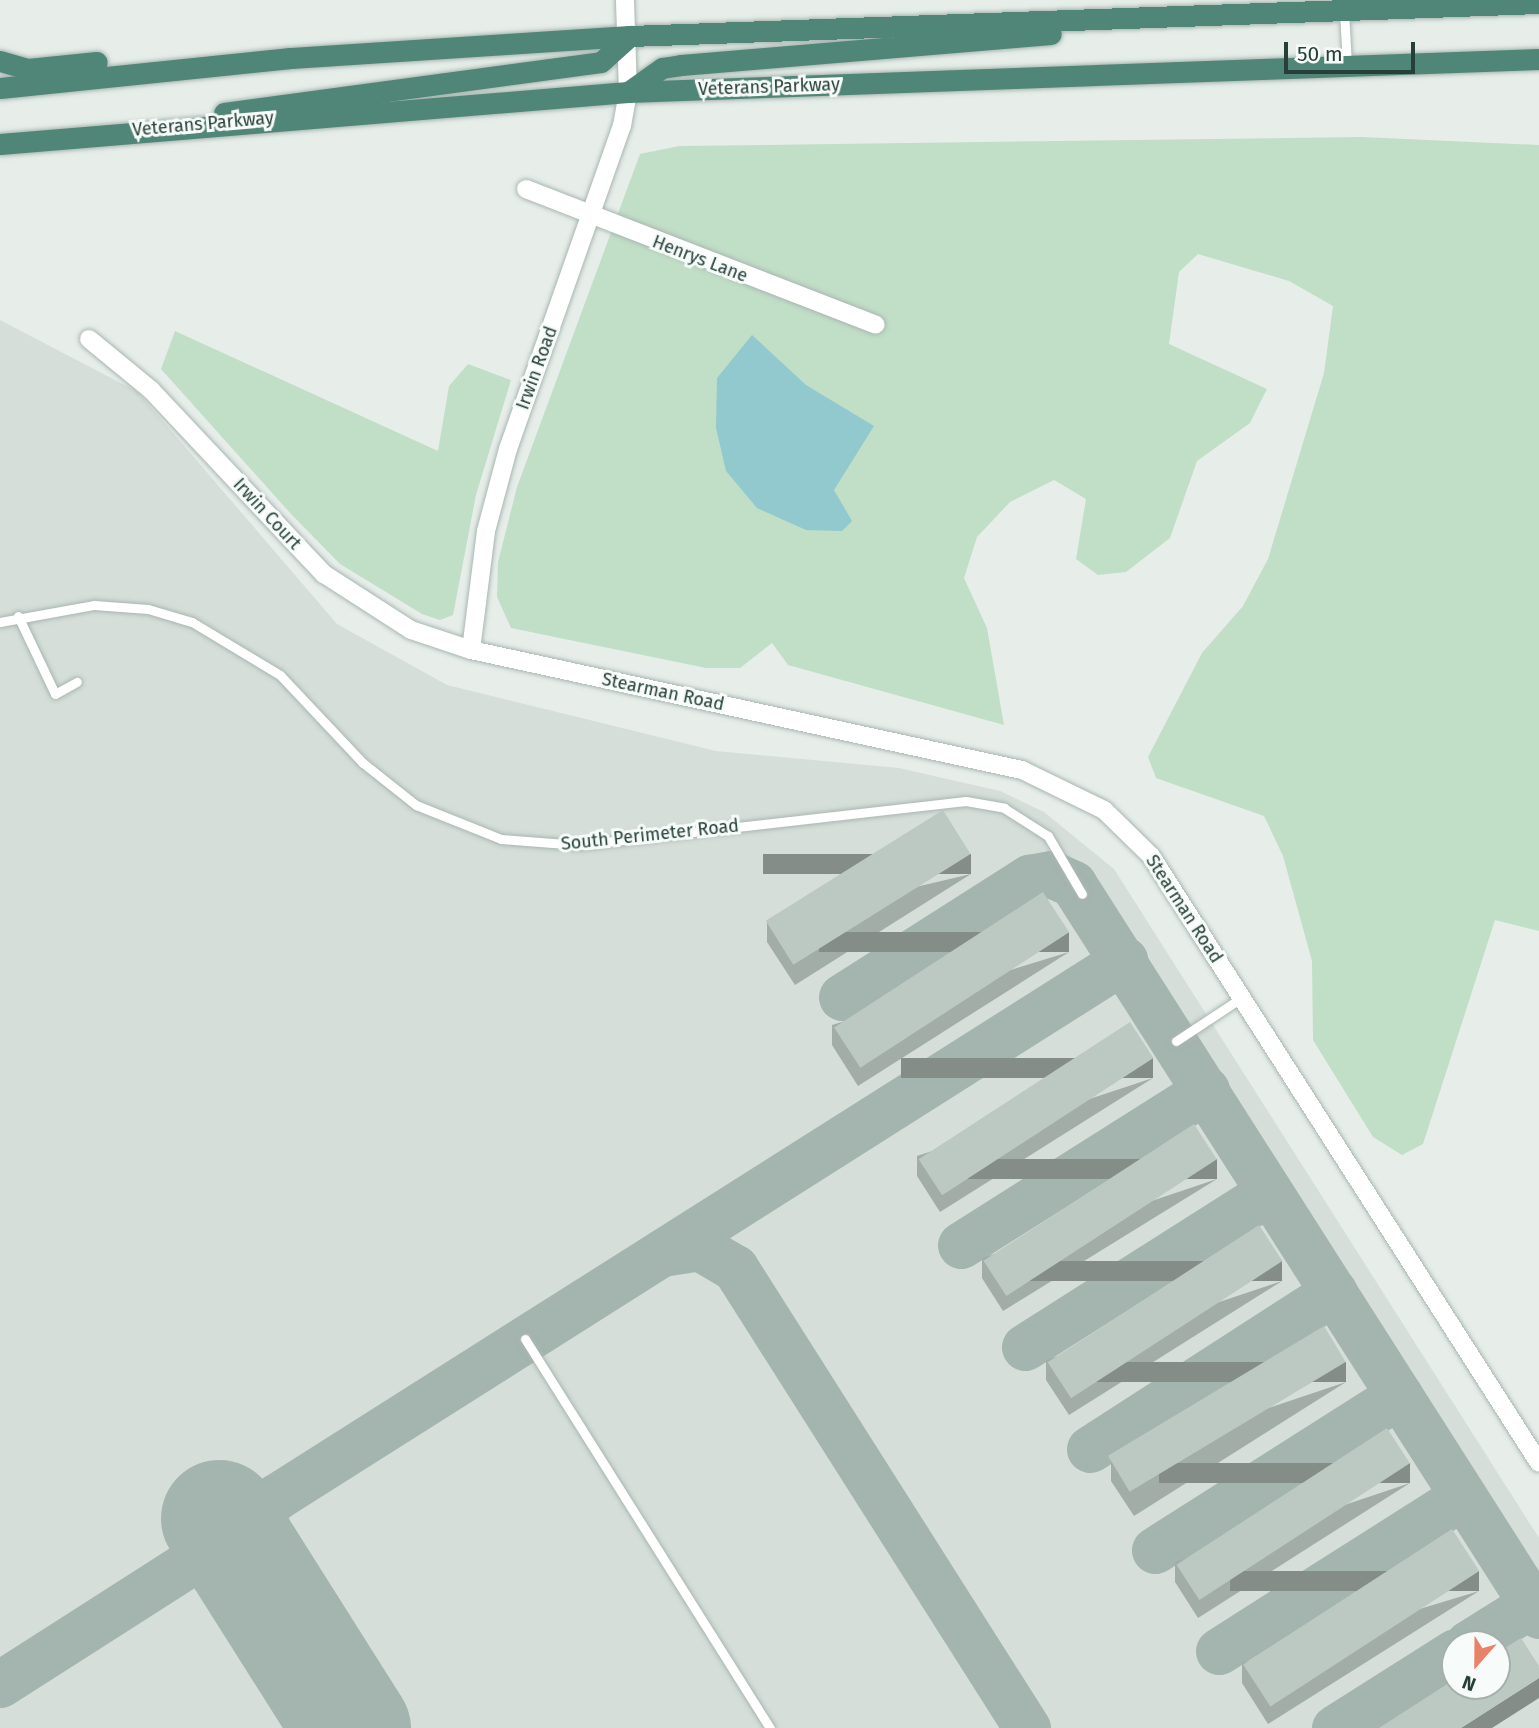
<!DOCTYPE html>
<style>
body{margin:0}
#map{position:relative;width:1539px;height:1728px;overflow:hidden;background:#e7eeea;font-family:"Fira Sans",sans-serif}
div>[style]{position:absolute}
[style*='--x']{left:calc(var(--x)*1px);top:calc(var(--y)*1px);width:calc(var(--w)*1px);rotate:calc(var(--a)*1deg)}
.built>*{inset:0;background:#d5ded9}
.green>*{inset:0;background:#c1dec7}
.water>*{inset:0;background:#92c9cf}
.taxiway>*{height:47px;margin:-23.5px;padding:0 23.5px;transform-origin:23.5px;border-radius:23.5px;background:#a4b4ae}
.runway>*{height:117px;margin:-58.5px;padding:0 58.5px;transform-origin:58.5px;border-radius:58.5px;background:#a4b4ae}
.roads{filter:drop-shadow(0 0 2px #a9b6b1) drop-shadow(0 0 2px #a9b6b1)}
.service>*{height:9px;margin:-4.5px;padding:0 4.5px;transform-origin:4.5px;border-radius:4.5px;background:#fff}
.minor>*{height:18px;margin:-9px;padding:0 9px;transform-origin:9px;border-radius:9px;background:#fff}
.trunk>*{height:21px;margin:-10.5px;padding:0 10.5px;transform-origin:10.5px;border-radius:10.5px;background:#508678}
.wall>*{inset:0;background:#a2ada8}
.shaded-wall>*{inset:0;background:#848d88;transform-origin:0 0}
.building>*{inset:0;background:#bcc9c3;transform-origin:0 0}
span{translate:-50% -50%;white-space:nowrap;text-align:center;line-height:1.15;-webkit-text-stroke:6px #f7fbf9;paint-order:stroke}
.street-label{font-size:18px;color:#264038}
.north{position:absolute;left:1441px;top:1630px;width:70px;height:70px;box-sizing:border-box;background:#f7fbf9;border:2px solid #a3b0ac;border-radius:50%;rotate:201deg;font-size:19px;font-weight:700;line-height:28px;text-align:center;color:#264038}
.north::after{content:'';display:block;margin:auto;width:24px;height:32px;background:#ea8269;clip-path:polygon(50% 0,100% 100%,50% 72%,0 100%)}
.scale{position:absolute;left:1284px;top:42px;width:131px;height:32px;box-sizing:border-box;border:4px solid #264038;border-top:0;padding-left:9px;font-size:21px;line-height:24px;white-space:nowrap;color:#264038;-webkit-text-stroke:5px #f7fbf9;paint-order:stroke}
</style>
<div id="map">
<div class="built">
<i style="clip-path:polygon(evenodd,0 320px,138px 392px,337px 624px,447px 685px,716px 751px,899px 768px,1000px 791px,1044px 812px,1114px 869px,1539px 1538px,1539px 1728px,0 1728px,0 320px,1455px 1644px,1497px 1644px,1497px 1686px,1455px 1686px,1455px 1644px)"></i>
</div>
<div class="green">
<i style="clip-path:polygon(1362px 137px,1539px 145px,1539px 931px,1495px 920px,1423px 1144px,1402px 1155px,1373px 1137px,1313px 1040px,1312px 961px,1283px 856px,1264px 816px,1156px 778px,1148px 757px,1202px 653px,1243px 606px,1268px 559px,1324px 373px,1333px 306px,1289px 281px,1198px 254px,1179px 272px,1169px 344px,1267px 389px,1250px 423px,1197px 461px,1170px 538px,1126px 572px,1098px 575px,1076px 559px,1086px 499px,1054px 480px,1010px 502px,977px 537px,964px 578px,987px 628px,1004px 725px,788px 665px,772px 643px,740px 668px,706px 668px,511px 628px,497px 597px,498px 562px,517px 487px,640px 154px,679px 146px)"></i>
<i style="clip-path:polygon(175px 331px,438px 451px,449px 386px,468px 364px,511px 380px,476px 495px,453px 615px,440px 620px,422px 614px,340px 564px,291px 514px,161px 369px)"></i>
</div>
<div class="water">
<i style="clip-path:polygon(752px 335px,806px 385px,874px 426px,834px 490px,852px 521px,842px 531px,806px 530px,757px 508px,726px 471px,716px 428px,717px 378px)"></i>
</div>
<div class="taxiway">
<i style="--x:842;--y:997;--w:222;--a:-32.5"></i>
<i style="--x:1029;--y:878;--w:22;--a:-10"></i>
<i style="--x:1051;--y:874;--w:24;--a:24"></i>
<i style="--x:1073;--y:884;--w:867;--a:57.48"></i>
<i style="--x:961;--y:1245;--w:290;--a:-32.3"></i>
<i style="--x:662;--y:1253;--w:37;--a:-9"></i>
<i style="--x:699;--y:1247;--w:42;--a:30.3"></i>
<i style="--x:735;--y:1268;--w:545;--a:57.59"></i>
<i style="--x:1025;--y:1347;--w:289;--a:-32.4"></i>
<i style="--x:1090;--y:1449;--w:290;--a:-32.8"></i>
<i style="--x:1155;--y:1550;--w:289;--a:-32.4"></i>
<i style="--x:1468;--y:1644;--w:75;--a:-32"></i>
<i style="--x:1219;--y:1651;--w:289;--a:-32.4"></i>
<i style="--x:0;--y:1684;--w:274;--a:-32.6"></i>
<i style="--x:231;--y:1536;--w:60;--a:-40.9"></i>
<i style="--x:276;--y:1497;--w:1004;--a:-32.34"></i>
<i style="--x:1335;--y:1728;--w:142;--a:-32.3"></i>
</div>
<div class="runway">
<i style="--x:219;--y:1518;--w:249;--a:57.7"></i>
</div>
<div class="roads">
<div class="service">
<i style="--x:1344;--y:11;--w:54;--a:86.8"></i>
<i style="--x:18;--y:616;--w:86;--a:64.6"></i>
<i style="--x:55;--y:694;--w:25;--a:-29"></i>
<i style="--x:0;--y:622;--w:96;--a:-10.3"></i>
<i style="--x:94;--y:605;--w:54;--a:4.2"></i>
<i style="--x:148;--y:609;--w:46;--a:16.5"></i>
<i style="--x:192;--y:622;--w:103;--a:31.1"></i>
<i style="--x:280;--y:675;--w:121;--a:46.7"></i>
<i style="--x:363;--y:763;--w:68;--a:38.4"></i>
<i style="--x:416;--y:805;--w:92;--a:21.8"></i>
<i style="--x:501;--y:839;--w:78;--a:4.4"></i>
<i style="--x:579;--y:845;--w:389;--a:-6.5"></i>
<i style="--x:966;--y:801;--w:39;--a:10"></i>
<i style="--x:1004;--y:808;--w:52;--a:32.5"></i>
<i style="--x:1048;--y:836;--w:67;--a:59.6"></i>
<i style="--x:1176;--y:1041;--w:78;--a:-33.5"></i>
<i style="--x:525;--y:1339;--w:460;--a:57.8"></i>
</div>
<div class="minor">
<i style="--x:526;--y:189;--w:375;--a:21.2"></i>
<i style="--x:89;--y:339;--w:80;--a:39.4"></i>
<i style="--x:151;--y:390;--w:253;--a:46.8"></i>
<i style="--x:324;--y:574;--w:103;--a:32.8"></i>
<i style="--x:411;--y:630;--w:63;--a:18.4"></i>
<i style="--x:471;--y:650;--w:564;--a:12.29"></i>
<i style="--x:1022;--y:770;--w:91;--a:26"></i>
<i style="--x:1104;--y:810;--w:66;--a:44.4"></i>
<i style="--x:1151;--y:856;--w:720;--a:57.41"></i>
<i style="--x:471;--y:650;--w:120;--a:-82.8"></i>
<i style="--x:486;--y:531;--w:85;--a:-75"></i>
<i style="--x:508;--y:449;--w:343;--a:-70.6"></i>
<i style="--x:622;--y:126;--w:35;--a:-80"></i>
<i style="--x:628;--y:92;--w:92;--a:-91.9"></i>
</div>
<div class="trunk">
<i style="--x:0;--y:61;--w:29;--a:16"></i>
<i style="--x:28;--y:69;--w:69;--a:-5.8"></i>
<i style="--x:0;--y:88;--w:292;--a:-5.9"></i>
<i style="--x:290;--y:58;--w:341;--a:-3.7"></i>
<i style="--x:630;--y:36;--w:910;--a:-2.08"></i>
<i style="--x:628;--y:92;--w:42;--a:-35.2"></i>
<i style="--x:662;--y:68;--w:19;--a:-9"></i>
<i style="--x:681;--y:65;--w:371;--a:-4.8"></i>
<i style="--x:224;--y:113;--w:380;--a:-7.7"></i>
<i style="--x:601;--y:62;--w:39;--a:-42"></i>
<i style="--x:0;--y:144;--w:630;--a:-4.73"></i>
<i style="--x:628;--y:92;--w:912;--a:-2.07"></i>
</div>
</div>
<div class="wall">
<i style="clip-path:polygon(971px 874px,795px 985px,767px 942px,767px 922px)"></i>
<i style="clip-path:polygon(1069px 952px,858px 1086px,832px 1045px,832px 1025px)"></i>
<i style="clip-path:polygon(1153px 1078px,940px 1212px,917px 1176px,917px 1156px)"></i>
<i style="clip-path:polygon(1217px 1179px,1003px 1311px,982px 1278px,982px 1258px)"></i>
<i style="clip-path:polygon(1282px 1281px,1069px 1415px,1046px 1380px,1046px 1360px)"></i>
<i style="clip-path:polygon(1346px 1382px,1134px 1516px,1111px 1481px,1111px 1461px)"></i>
<i style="clip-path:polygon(1410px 1483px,1198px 1618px,1175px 1582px,1175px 1562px)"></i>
<i style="clip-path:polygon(1479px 1591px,1268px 1724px,1242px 1683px,1242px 1663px)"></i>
</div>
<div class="shaded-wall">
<i style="left:971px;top:854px;width:20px;height:208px;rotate:90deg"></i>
<i style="left:1069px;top:932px;width:20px;height:250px;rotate:90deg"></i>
<i style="left:1153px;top:1058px;width:20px;height:252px;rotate:90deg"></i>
<i style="left:1217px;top:1159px;width:20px;height:251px;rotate:90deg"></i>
<i style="left:1282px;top:1261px;width:20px;height:252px;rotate:90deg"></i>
<i style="left:1346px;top:1362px;width:20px;height:251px;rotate:90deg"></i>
<i style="left:1410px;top:1463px;width:20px;height:251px;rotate:90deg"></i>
<i style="left:1479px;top:1571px;width:20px;height:249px;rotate:90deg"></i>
<i style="clip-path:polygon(1539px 1678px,1539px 1698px,1492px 1728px,1461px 1728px)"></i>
</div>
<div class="building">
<i style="left:943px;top:810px;width:52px;height:209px;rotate:58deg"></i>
<i style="left:1043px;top:892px;width:48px;height:249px;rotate:57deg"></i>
<i style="left:1130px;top:1022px;width:43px;height:252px;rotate:57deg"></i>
<i style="left:1194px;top:1124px;width:42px;height:251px;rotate:57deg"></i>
<i style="left:1259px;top:1225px;width:43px;height:252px;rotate:57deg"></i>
<i style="left:1324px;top:1326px;width:42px;height:252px;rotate:59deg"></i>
<i style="left:1387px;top:1428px;width:42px;height:251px;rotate:57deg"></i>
<i style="left:1452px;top:1529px;width:50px;height:249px;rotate:57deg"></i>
<i style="clip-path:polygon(1521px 1638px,1539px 1666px,1539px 1678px,1461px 1728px,1379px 1728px,1455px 1679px,1455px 1686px,1497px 1686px,1497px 1653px)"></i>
</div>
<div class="street-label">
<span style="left:769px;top:87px;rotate:-2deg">Veterans Parkway</span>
<span style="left:203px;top:124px;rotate:-5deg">Veterans Parkway</span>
<span style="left:700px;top:259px;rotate:21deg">Henrys Lane</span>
<span style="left:537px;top:368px;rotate:-70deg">Irwin Road</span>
<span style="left:267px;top:514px;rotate:47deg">Irwin Court</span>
<span style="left:663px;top:692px;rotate:12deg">Stearman Road</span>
<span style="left:650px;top:835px;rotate:-6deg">South Perimeter Road</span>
<span style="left:1184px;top:909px;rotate:57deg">Stearman Road</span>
</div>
<div class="north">N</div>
<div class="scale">50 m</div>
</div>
